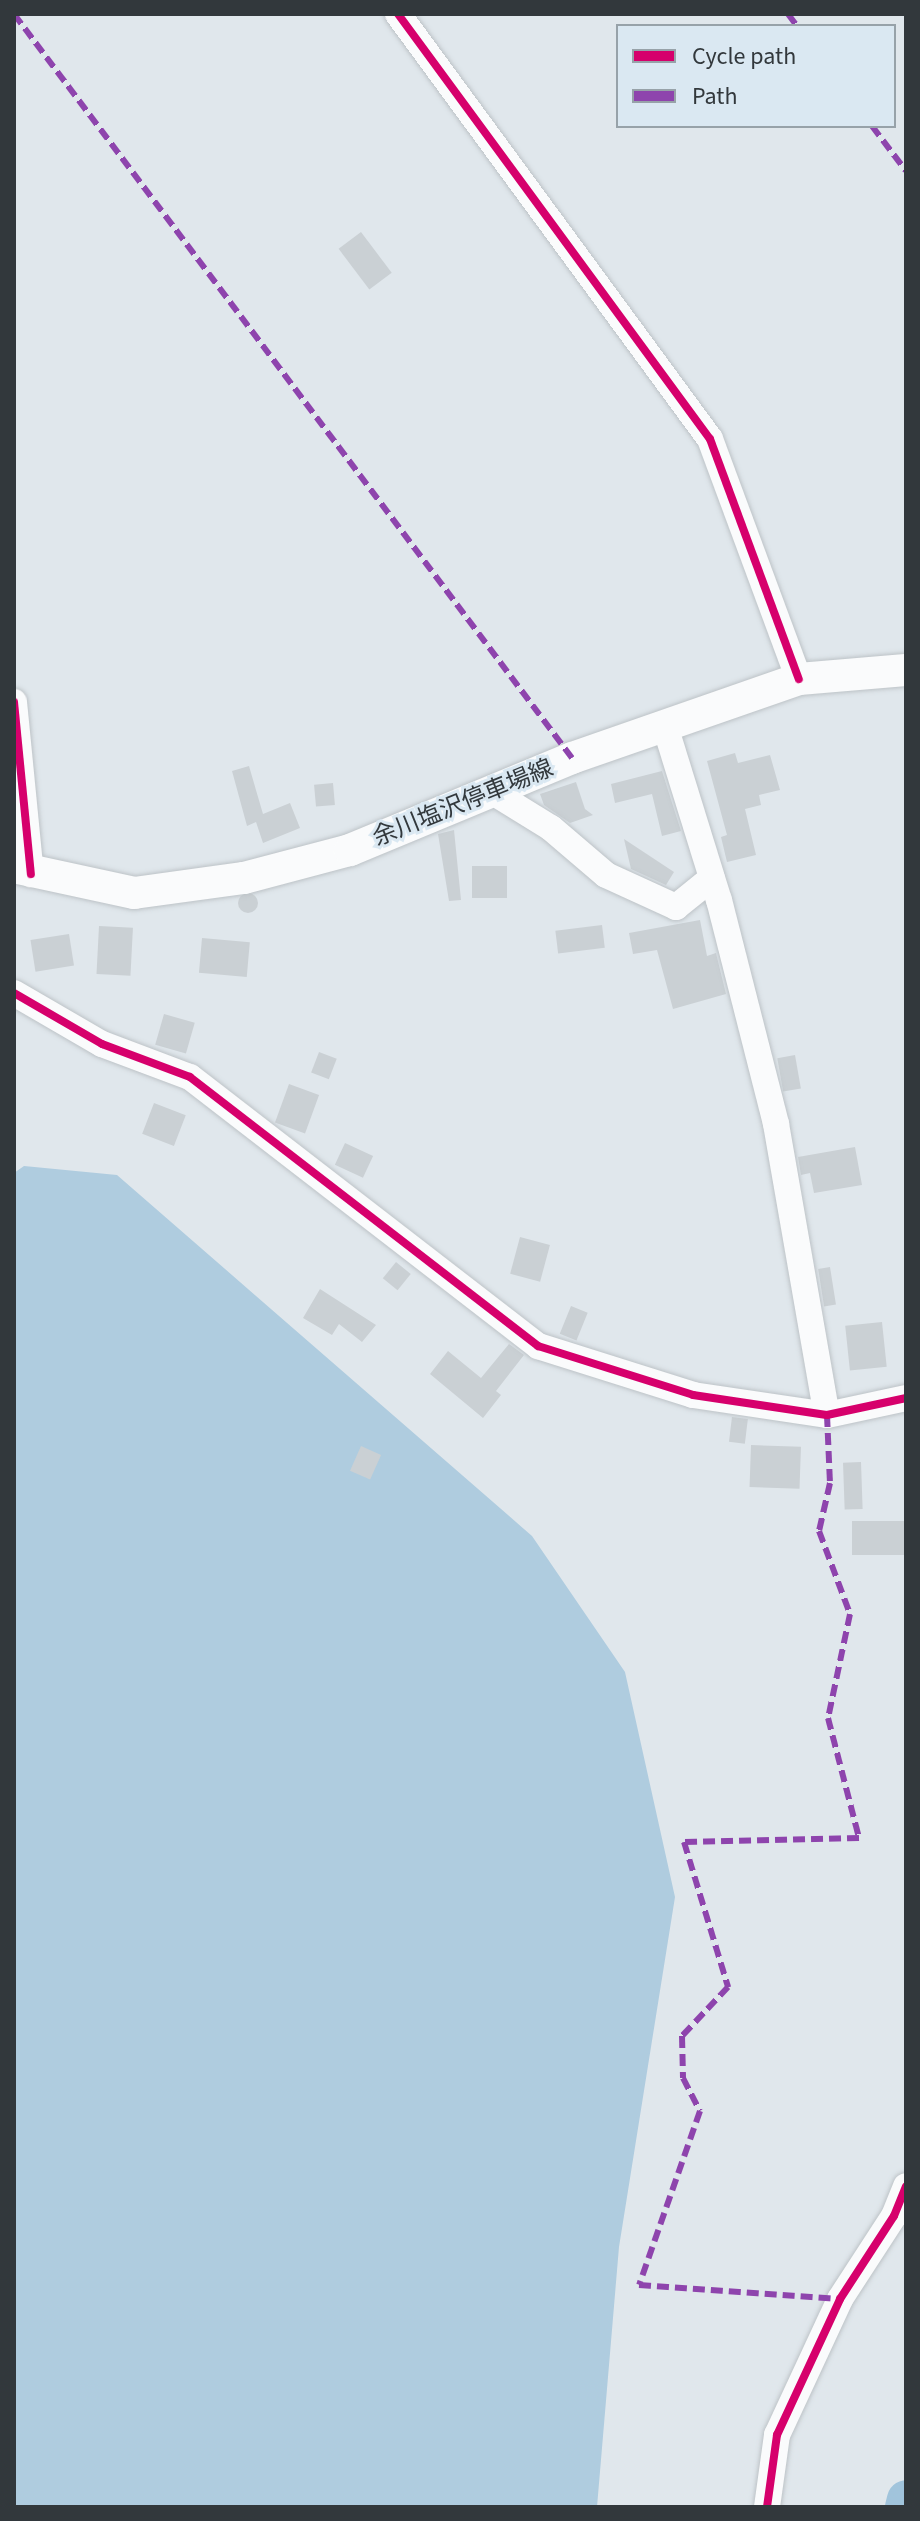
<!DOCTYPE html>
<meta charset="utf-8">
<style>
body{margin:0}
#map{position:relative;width:920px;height:2521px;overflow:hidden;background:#e0e7ec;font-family:"Source Sans 3","Noto Sans JP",sans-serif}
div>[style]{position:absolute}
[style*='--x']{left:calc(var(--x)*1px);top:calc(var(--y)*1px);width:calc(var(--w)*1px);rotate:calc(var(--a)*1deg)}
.forest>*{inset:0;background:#afccdf}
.river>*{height:38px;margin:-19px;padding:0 19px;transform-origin:19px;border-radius:19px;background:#a1c4dc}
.building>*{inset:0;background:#cad0d4;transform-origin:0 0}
.round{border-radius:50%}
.roads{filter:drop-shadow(0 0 2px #bdc3c7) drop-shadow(0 0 2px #bdc3c7)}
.minor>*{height:26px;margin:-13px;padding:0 13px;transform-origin:13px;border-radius:13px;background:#fafbfc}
.major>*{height:32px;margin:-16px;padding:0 16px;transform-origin:16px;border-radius:16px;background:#fafbfc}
.quiet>*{height:6px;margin-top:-3px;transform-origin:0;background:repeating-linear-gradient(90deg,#8e44ad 0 12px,transparent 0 18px)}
.cycleway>*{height:8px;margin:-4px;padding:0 4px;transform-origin:4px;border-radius:4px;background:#d6006c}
span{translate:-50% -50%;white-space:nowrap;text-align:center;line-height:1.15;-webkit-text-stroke:6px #dae8f2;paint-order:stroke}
.street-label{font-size:24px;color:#32383c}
.frame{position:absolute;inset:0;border:16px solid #32383c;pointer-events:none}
.legend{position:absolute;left:616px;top:24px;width:280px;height:104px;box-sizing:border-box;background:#dae8f2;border:2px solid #97a2a9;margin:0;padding:10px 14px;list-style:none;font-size:24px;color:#32383c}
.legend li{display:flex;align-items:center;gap:16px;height:40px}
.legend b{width:40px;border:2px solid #97a2a9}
</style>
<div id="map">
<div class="forest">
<i style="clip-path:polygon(24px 1166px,117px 1175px,532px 1536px,625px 1672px,675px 1897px,619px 2247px,597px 2507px,14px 2507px,14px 1173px)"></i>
</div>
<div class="river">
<i style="--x:904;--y:2507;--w:8;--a:-76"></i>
</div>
<div class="building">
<i style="left:361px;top:232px;width:51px;height:28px;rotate:53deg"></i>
<i style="clip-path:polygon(735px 753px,738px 763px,770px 755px,780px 790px,759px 795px,761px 805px,745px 809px,756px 855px,727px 862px,721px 837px,727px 835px,707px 761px)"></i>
<i style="clip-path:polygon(249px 766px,263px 814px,290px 803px,300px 828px,263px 843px,256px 822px,247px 826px,232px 771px)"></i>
<i style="clip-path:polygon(662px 771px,681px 831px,662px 836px,652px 794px,615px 803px,611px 784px)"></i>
<i style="clip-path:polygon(576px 782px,585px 809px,593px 815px,570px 823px,544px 805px,540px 794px)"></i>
<i style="left:333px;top:783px;width:22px;height:19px;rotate:85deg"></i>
<i style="clip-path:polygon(454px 830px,461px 900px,449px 901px,438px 834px)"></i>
<i style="clip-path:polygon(624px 839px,674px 872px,666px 885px,631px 869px)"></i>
<i style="left:472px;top:866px;width:35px;height:32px"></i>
<i class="round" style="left:238px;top:893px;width:20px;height:20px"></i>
<i style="clip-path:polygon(700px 920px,707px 956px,716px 953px,726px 994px,673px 1009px,657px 950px,633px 954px,629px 933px)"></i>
<i style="left:602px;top:925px;width:23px;height:47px;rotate:83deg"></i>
<i style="left:99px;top:926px;width:34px;height:48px;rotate:3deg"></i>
<i style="left:69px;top:934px;width:32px;height:39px;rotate:81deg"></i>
<i style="left:202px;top:938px;width:48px;height:35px;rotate:5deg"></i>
<i style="left:164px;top:1014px;width:32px;height:32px;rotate:16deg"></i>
<i style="left:319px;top:1052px;width:19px;height:22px;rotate:21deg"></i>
<i style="left:795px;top:1055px;width:34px;height:18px;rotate:80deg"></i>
<i style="left:289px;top:1084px;width:32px;height:41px;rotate:20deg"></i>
<i style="left:154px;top:1103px;width:34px;height:33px;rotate:21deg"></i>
<i style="left:345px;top:1143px;width:31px;height:24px;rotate:25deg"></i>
<i style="clip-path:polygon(855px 1147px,862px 1185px,814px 1193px,810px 1173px,801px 1175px,798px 1157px)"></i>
<i style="left:520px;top:1237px;width:31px;height:38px;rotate:15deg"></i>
<i style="left:396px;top:1262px;width:19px;height:21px;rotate:39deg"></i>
<i style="left:830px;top:1267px;width:38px;height:12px;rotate:81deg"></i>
<i style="clip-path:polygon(320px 1289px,376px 1325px,362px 1342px,339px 1324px,332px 1335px,303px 1318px)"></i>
<i style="left:571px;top:1306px;width:18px;height:30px;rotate:22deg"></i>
<i style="left:882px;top:1322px;width:45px;height:37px;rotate:84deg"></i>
<i style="clip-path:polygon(509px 1344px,524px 1355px,496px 1391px,501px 1395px,483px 1418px,430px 1374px,448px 1351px,481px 1378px)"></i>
<i style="left:732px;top:1417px;width:16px;height:25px;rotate:7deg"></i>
<i style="left:751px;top:1445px;width:50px;height:42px;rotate:2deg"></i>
<i style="left:361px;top:1446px;width:22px;height:27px;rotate:24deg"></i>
<i style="left:861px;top:1462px;width:47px;height:18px;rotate:88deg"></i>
<i style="left:906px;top:1521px;width:34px;height:54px;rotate:90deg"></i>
</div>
<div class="roads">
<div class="minor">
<i style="--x:398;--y:14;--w:527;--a:53.72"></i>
<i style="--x:710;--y:439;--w:256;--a:69.7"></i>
<i style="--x:14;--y:702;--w:173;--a:84.4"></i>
<i style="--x:665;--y:726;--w:182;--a:72.8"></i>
<i style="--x:719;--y:900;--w:231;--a:75.7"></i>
<i style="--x:776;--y:1124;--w:295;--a:80.1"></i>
<i style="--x:491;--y:791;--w:70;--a:31.7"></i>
<i style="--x:551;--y:828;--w:72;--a:40.5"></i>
<i style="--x:606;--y:875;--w:77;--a:24.6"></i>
<i style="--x:676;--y:907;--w:46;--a:-38.9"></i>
<i style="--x:14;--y:993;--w:102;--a:30.1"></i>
<i style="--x:102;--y:1044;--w:94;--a:20.6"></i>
<i style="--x:190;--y:1077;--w:440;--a:37.7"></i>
<i style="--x:538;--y:1346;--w:163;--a:17.5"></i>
<i style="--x:693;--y:1395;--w:135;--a:8.5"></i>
<i style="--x:827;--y:1415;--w:81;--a:-12.1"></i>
<i style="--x:767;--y:2507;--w:73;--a:-82.1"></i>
<i style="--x:777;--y:2435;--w:150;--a:-65.1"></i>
<i style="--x:840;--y:2299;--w:99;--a:-57"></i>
<i style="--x:894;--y:2216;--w:32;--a:-68"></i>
</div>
<div class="major">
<i style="--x:14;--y:867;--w:123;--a:12.2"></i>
<i style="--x:134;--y:893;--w:111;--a:-7.8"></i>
<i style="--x:244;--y:878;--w:110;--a:-14.8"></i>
<i style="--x:350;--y:850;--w:240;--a:-22.5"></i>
<i style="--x:572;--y:758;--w:240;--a:-19.2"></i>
<i style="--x:799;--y:679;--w:107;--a:-4.8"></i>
</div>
</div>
<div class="quiet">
<i style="--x:14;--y:14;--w:930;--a:53.13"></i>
<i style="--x:788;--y:14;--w:15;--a:53"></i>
<i style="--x:872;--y:126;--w:56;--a:52.9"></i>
<i style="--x:827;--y:1415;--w:68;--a:87.5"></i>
<i style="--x:830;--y:1483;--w:49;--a:102.9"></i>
<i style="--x:819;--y:1531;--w:89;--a:69.5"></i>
<i style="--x:850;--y:1614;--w:106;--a:101.9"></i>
<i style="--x:828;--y:1718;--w:124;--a:75.5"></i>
<i style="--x:859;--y:1838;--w:175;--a:178.7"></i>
<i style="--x:684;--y:1842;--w:152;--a:73.1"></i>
<i style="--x:728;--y:1987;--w:67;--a:133.2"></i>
<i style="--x:682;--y:2036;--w:42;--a:88.6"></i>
<i style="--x:683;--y:2078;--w:37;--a:63"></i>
<i style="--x:700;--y:2111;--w:184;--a:109.3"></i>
<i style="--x:639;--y:2285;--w:201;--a:4"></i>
</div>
<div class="cycleway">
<i style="--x:398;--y:14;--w:527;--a:53.72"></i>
<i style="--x:710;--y:439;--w:256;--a:69.7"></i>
<i style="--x:14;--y:702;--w:173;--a:84.4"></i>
<i style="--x:14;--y:993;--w:102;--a:30.1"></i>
<i style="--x:102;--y:1044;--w:94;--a:20.6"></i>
<i style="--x:190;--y:1077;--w:440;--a:37.7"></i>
<i style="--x:538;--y:1346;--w:163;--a:17.5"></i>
<i style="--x:693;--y:1395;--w:135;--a:8.5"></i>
<i style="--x:827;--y:1415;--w:81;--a:-12.1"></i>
<i style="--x:767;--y:2507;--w:73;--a:-82.1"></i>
<i style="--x:777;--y:2435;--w:150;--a:-65.1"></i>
<i style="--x:840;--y:2299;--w:99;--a:-57"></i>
<i style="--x:894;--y:2216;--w:32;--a:-68"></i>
</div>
<div class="street-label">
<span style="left:463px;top:803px;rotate:-22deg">余川塩沢停車場線</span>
</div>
<div class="frame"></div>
<ul class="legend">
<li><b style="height:10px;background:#d6006c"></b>Cycle path</li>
<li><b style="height:10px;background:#8e44ad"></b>Path</li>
</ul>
</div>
